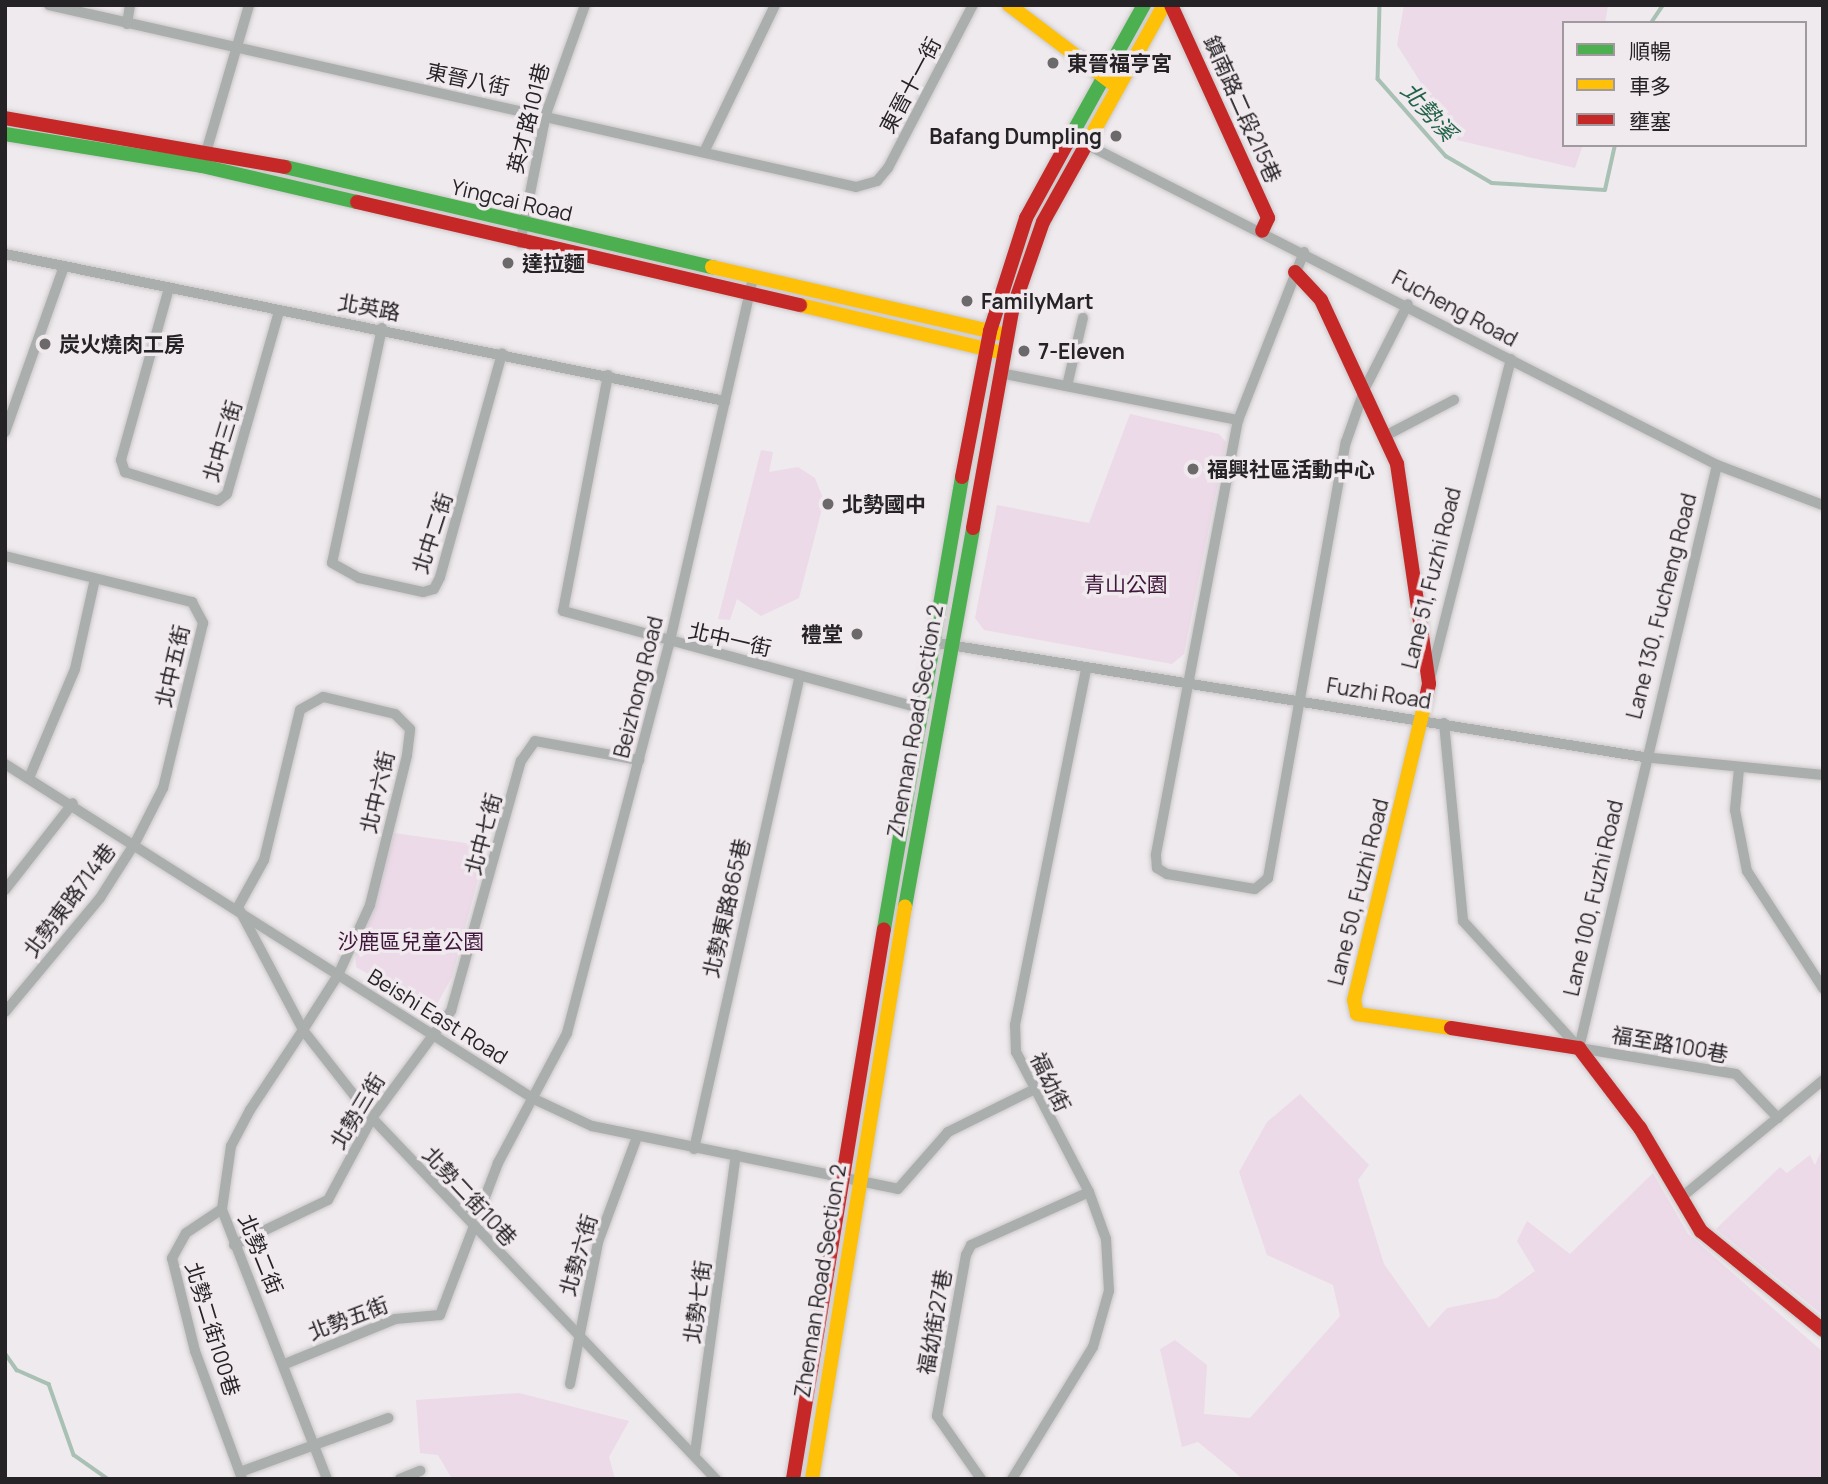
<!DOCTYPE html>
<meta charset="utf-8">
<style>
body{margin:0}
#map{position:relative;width:1828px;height:1484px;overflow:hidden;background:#efeaed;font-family:Manrope,"Noto Sans TC",sans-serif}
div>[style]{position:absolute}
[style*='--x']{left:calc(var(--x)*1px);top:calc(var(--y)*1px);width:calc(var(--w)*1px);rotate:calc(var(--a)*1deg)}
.green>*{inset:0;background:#ecdae8}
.stream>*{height:3.5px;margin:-1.75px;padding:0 1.75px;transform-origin:1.75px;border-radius:1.75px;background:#a8c1b4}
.roads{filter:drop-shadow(0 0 2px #cac7c9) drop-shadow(0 0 2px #cac7c9)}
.street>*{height:10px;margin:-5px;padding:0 5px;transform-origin:5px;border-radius:5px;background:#aaaeac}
.fast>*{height:14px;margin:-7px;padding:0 7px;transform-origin:7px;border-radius:7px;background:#4caf50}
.slow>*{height:14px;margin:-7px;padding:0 7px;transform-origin:7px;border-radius:7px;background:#ffc107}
.jam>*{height:14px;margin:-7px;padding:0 7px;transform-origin:7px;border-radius:7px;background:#c62828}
.dots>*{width:19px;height:19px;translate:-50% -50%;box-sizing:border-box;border:4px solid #f0e9ee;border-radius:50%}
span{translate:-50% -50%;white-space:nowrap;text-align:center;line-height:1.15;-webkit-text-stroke:7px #f0e9ee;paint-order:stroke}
.poi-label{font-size:21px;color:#252325;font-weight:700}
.left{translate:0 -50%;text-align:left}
.right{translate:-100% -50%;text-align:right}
.street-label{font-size:21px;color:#252325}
.park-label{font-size:21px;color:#3f173a}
.water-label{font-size:23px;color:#216348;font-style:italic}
.frame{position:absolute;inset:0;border:7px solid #252325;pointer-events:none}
.legend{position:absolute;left:1562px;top:21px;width:245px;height:126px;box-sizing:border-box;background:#f0e9ee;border:2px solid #9f9a9e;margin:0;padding:9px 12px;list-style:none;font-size:21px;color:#252325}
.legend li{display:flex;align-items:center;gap:14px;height:35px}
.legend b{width:35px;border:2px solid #9f9a9e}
</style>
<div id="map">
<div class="green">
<i style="clip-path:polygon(1404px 5px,1608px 5px,1605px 23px,1564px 23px,1564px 145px,1583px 145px,1575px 168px,1457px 140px,1397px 45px)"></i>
<i style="clip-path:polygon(1130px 414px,1219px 434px,1226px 442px,1184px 654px,1172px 664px,984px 630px,975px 618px,997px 505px,1089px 523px)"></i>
<i style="clip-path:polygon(761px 450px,773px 452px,769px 472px,798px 467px,815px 478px,824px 501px,799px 598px,761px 616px,737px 599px,730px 620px,718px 619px)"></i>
<i style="clip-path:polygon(394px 833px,487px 846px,452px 977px,436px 1006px,427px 1008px,356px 967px,355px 951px)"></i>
<i style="clip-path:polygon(1300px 1094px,1369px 1165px,1358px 1180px,1384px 1264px,1429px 1328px,1447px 1308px,1497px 1298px,1535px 1271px,1517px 1241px,1527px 1221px,1570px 1254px,1653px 1173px,1688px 1234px,1823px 1352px,1823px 1479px,1243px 1479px,1198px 1442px,1182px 1447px,1160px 1349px,1175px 1340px,1207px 1365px,1204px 1414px,1250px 1418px,1340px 1316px,1333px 1285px,1267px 1255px,1239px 1172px,1267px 1122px)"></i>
<i style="clip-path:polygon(1823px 1147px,1823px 1315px,1716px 1229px,1780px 1167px,1787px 1173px,1810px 1155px,1815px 1165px)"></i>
<i style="clip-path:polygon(519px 1393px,629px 1421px,609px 1457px,615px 1479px,452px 1479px,438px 1455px,420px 1453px,416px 1400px)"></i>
</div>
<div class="stream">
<i style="--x:1380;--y:5;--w:74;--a:91.5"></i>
<i style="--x:1378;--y:79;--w:103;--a:48.6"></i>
<i style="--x:1446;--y:156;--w:53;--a:30.4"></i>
<i style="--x:1492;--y:183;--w:113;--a:3.5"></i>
<i style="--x:1605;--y:190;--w:46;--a:-77.5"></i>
<i style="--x:1651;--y:23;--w:22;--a:-56"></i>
<i style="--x:5;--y:1353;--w:21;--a:55"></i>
<i style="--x:17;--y:1370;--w:35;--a:24"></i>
<i style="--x:49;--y:1384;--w:75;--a:70.6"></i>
<i style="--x:74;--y:1455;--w:42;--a:35.2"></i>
</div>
<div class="roads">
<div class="street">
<i style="--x:49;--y:5;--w:827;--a:12.71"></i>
<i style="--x:856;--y:187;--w:22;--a:-16"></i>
<i style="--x:877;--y:181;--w:17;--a:-50"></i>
<i style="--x:888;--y:168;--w:184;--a:-62.5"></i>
<i style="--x:127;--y:24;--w:19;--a:-81"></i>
<i style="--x:1072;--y:137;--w:724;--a:26.95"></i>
<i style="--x:1717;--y:465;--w:113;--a:20.7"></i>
<i style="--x:705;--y:150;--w:161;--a:-64.2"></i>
<i style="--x:202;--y:166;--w:168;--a:-73.7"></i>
<i style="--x:520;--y:243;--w:132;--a:-78.6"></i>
<i style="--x:546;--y:114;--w:116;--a:-70.3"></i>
<i style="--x:1304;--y:252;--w:180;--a:111.4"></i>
<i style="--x:1238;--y:420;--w:443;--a:100.7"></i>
<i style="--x:1156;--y:855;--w:13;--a:86"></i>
<i style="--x:1157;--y:868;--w:12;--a:31"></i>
<i style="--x:1167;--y:874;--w:89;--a:9.7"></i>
<i style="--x:1255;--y:889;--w:17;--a:-40"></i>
<i style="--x:1268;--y:878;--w:443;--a:-79.9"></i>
<i style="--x:1346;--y:442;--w:57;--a:-70.6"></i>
<i style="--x:1365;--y:388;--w:94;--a:-62.9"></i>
<i style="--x:5;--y:254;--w:735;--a:11.54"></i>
<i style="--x:169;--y:288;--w:179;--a:105.6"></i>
<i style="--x:121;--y:460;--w:13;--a:72"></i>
<i style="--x:125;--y:472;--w:97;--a:17.3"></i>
<i style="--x:218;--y:501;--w:11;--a:-38"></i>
<i style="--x:227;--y:494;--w:190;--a:-74.1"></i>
<i style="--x:382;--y:328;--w:240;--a:102"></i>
<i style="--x:332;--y:563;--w:31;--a:29"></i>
<i style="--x:359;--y:578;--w:66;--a:12.3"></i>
<i style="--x:423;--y:592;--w:11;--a:-15"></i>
<i style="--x:434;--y:589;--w:13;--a:-63"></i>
<i style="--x:440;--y:577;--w:232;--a:-74.5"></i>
<i style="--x:1000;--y:373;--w:243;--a:11.2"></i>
<i style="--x:608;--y:375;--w:240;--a:100.8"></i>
<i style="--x:563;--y:611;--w:370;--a:15.2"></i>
<i style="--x:1067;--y:386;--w:70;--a:-76.8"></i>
<i style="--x:5;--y:432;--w:176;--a:-70.4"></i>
<i style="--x:1385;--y:436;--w:78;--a:-27.6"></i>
<i style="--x:5;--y:556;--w:193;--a:13.8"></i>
<i style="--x:192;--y:602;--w:24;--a:62"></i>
<i style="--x:203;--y:623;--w:170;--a:103.6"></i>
<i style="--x:163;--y:788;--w:62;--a:117"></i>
<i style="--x:135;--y:843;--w:65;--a:122.5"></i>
<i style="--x:100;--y:898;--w:148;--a:129.8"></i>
<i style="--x:931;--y:642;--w:721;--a:9.17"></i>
<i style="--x:1643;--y:757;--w:181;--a:5.7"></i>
<i style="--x:1430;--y:679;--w:330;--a:-75.8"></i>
<i style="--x:1444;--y:723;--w:199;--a:84.5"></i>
<i style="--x:1463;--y:921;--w:172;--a:47.6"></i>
<i style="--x:5;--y:764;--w:626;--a:32.34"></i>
<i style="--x:534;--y:1099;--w:64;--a:25"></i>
<i style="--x:592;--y:1126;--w:312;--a:11.6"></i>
<i style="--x:898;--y:1189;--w:76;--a:-48.7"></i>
<i style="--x:948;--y:1132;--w:93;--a:-26.3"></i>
<i style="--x:1739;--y:769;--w:41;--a:95.6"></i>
<i style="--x:1735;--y:810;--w:62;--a:78.9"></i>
<i style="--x:1747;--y:871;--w:140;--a:57"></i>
<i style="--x:29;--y:778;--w:118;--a:-67.1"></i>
<i style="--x:75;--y:669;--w:92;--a:-77.5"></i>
<i style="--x:5;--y:890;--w:110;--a:-52"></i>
<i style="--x:1579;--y:1048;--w:599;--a:-76.68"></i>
<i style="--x:1579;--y:1048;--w:159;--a:9.4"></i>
<i style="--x:1736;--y:1074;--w:61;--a:46.3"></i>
<i style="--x:694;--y:1149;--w:485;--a:-77.4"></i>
<i style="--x:1683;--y:1196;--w:182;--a:-39.6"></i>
<i style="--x:222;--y:1209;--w:43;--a:146.3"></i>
<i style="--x:186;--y:1233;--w:29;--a:119"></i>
<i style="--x:172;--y:1258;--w:96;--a:76.1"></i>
<i style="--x:195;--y:1351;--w:136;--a:69.8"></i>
<i style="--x:234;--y:1245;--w:104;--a:-25.6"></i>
<i style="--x:328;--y:1200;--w:93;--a:-61.8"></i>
<i style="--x:372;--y:1118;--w:133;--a:-53.6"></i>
<i style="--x:451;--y:1011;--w:260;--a:-74.4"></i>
<i style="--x:521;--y:761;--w:24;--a:-55"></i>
<i style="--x:535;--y:741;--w:106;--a:10.4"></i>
<i style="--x:285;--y:1364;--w:119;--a:-22.2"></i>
<i style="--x:395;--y:1319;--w:45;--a:-5.1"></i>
<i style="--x:440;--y:1315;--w:163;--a:-69.1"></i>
<i style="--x:498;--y:1163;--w:147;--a:-62"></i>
<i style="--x:567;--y:1033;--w:401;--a:-75.3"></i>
<i style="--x:669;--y:645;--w:377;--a:-77.1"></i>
<i style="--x:570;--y:1384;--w:145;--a:-78.8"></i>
<i style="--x:598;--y:1242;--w:109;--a:-69.6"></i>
<i style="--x:695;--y:1453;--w:301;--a:-82.2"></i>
<i style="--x:240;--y:1472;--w:158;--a:-20"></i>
<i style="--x:327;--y:1479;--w:290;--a:-111.3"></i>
<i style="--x:222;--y:1209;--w:64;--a:-81.9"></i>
<i style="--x:231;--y:1146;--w:41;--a:-62.2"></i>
<i style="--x:250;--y:1110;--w:96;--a:-56.5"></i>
<i style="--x:303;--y:1030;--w:65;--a:-57.5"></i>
<i style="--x:338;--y:975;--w:77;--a:-65.4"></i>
<i style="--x:370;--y:905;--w:154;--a:-76.1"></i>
<i style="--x:407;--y:755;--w:26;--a:-83"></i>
<i style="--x:410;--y:729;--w:21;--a:-135"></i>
<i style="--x:395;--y:714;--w:74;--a:-166.7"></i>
<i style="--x:323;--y:697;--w:26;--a:151"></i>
<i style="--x:300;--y:710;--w:154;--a:103.5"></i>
<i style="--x:264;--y:860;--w:54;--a:119"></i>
<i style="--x:238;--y:907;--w:139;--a:62.1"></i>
<i style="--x:303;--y:1030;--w:112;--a:51.9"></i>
<i style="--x:372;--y:1118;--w:499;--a:46.4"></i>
<i style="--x:400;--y:1479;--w:22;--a:-22"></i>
<i style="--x:981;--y:1479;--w:77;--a:-124.9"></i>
<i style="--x:937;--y:1416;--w:164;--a:-79.8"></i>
<i style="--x:966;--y:1255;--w:11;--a:-63"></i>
<i style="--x:971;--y:1245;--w:129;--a:-24.2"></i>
<i style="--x:1012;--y:1479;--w:155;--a:-58.5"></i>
<i style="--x:1093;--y:1347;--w:58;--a:-74.1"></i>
<i style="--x:1109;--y:1291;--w:52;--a:-93.3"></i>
<i style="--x:1106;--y:1239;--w:50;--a:-109.9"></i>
<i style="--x:1089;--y:1192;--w:158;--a:-117.5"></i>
<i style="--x:1016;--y:1052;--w:27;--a:-92"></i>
<i style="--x:1015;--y:1025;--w:363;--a:-78.7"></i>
</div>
<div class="fast">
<i style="--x:5;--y:134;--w:200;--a:9.2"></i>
<i style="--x:202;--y:166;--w:159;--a:13.1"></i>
<i style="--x:1071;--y:136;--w:150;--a:-60.9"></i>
<i style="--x:285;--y:167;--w:439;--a:13.2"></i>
<i style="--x:905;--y:907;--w:385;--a:-79.8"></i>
<i style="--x:884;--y:929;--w:459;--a:-80.2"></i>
</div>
<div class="slow">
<i style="--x:1009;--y:5;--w:129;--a:37.1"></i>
<i style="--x:1090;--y:138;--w:152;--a:-60.9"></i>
<i style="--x:712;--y:267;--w:294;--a:13"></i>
<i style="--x:800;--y:305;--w:200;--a:13.3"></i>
<i style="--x:1426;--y:698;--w:310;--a:103.4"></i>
<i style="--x:1354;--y:1000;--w:14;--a:78"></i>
<i style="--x:1357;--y:1014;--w:95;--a:8.5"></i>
<i style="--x:812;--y:1479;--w:580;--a:-80.77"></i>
</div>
<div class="jam">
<i style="--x:1171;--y:5;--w:234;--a:65.5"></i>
<i style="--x:1268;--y:218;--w:14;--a:115"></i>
<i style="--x:5;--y:118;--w:284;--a:9.9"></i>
<i style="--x:357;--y:202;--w:455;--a:13.1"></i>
<i style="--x:1295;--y:272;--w:38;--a:47"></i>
<i style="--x:1321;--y:300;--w:181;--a:65.1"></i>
<i style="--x:1397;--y:464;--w:222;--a:81.7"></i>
<i style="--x:1429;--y:684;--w:14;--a:102"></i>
<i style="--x:962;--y:477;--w:149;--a:-79.1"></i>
<i style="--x:990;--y:331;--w:119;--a:-72.3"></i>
<i style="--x:1026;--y:218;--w:94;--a:-61.2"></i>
<i style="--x:973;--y:528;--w:220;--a:-79.8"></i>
<i style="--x:1012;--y:311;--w:94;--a:-70.8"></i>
<i style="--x:1043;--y:222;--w:96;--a:-60.8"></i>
<i style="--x:1451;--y:1028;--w:130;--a:8.9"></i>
<i style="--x:1579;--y:1048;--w:101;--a:52.7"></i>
<i style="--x:1640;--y:1128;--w:120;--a:59.4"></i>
<i style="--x:1701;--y:1231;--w:157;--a:39.1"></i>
<i style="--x:793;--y:1479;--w:557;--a:-80.61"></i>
</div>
</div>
<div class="dots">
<i style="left:1053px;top:63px;background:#6c696b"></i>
<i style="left:1116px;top:136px;background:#6c696b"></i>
<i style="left:508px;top:263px;background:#6c696b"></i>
<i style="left:967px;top:301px;background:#6c696b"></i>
<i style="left:45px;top:344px;background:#6c696b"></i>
<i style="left:1024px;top:351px;background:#6c696b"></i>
<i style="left:1193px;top:469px;background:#6c696b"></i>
<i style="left:828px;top:504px;background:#6c696b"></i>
<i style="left:857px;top:634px;background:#6c696b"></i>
</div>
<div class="poi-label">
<span class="left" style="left:1067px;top:63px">東晉福亨宮</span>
<span class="right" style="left:1102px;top:136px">Bafang Dumpling</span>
<span class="left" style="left:522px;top:263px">達拉麵</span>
<span class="left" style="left:981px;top:301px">FamilyMart</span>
<span class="left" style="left:59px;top:344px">炭火燒肉工房</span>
<span class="left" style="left:1038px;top:351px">7-Eleven</span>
<span class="left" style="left:1207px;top:469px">福興社區活動中心</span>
<span class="left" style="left:842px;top:504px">北勢國中</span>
<span class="right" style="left:843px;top:634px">禮堂</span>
</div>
<div class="street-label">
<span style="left:468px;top:79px;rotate:12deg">東晉八街</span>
<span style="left:910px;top:85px;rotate:-62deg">東晉十一街</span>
<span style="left:1243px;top:109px;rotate:66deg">鎮南路二段215巷</span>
<span style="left:528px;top:118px;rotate:-76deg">英才路101巷</span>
<span style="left:512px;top:200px;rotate:13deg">Yingcai Road</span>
<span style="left:369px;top:307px;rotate:10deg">北英路</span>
<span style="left:1455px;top:308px;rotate:28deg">Fucheng Road</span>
<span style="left:222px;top:441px;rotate:-73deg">北中三街</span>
<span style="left:432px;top:533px;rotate:-72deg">北中二街</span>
<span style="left:1431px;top:578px;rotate:-76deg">Lane 51, Fuzhi Road</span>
<span style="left:1661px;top:606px;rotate:-76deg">Lane 130, Fucheng Road</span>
<span style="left:730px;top:639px;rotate:13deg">北中一街</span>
<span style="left:172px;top:666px;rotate:-77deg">北中五街</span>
<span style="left:638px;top:687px;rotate:-76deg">Beizhong Road</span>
<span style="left:1379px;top:693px;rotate:9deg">Fuzhi Road</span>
<span style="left:915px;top:721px;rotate:-80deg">Zhennan Road Section 2</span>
<span style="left:377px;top:792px;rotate:-77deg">北中六街</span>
<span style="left:483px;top:834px;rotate:-75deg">北中七街</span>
<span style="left:1358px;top:892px;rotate:-76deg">Lane 50, Fuzhi Road</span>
<span style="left:1593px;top:898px;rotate:-77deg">Lane 100, Fuzhi Road</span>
<span style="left:69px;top:900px;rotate:-53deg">北勢東路714巷</span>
<span style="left:726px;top:908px;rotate:-77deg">北勢東路865巷</span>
<span style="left:438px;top:1016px;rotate:32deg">Beishi East Road</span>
<span style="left:1670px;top:1044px;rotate:10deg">福至路100巷</span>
<span style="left:1051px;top:1082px;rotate:64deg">福幼街</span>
<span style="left:357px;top:1111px;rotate:-59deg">北勢三街</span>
<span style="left:470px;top:1196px;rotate:47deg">北勢二街10巷</span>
<span style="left:261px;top:1254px;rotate:68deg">北勢二街</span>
<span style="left:578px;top:1255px;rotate:-74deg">北勢六街</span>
<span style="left:820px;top:1281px;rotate:-81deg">Zhennan Road Section 2</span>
<span style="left:697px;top:1302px;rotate:-82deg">北勢七街</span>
<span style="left:348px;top:1318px;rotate:-21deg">北勢五街</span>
<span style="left:934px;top:1322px;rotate:-80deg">福幼街27巷</span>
<span style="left:213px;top:1329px;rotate:73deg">北勢二街100巷</span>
</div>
<div class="park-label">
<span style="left:1126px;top:584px">青山公園</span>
<span style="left:411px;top:941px">沙鹿區兒童公園</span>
</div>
<div class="water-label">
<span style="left:1429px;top:111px;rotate:48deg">北勢溪</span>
</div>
<div class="frame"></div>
<ul class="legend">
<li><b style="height:9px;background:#4caf50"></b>順暢</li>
<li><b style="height:9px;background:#ffc107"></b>車多</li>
<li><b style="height:9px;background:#c62828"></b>壅塞</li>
</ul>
</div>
